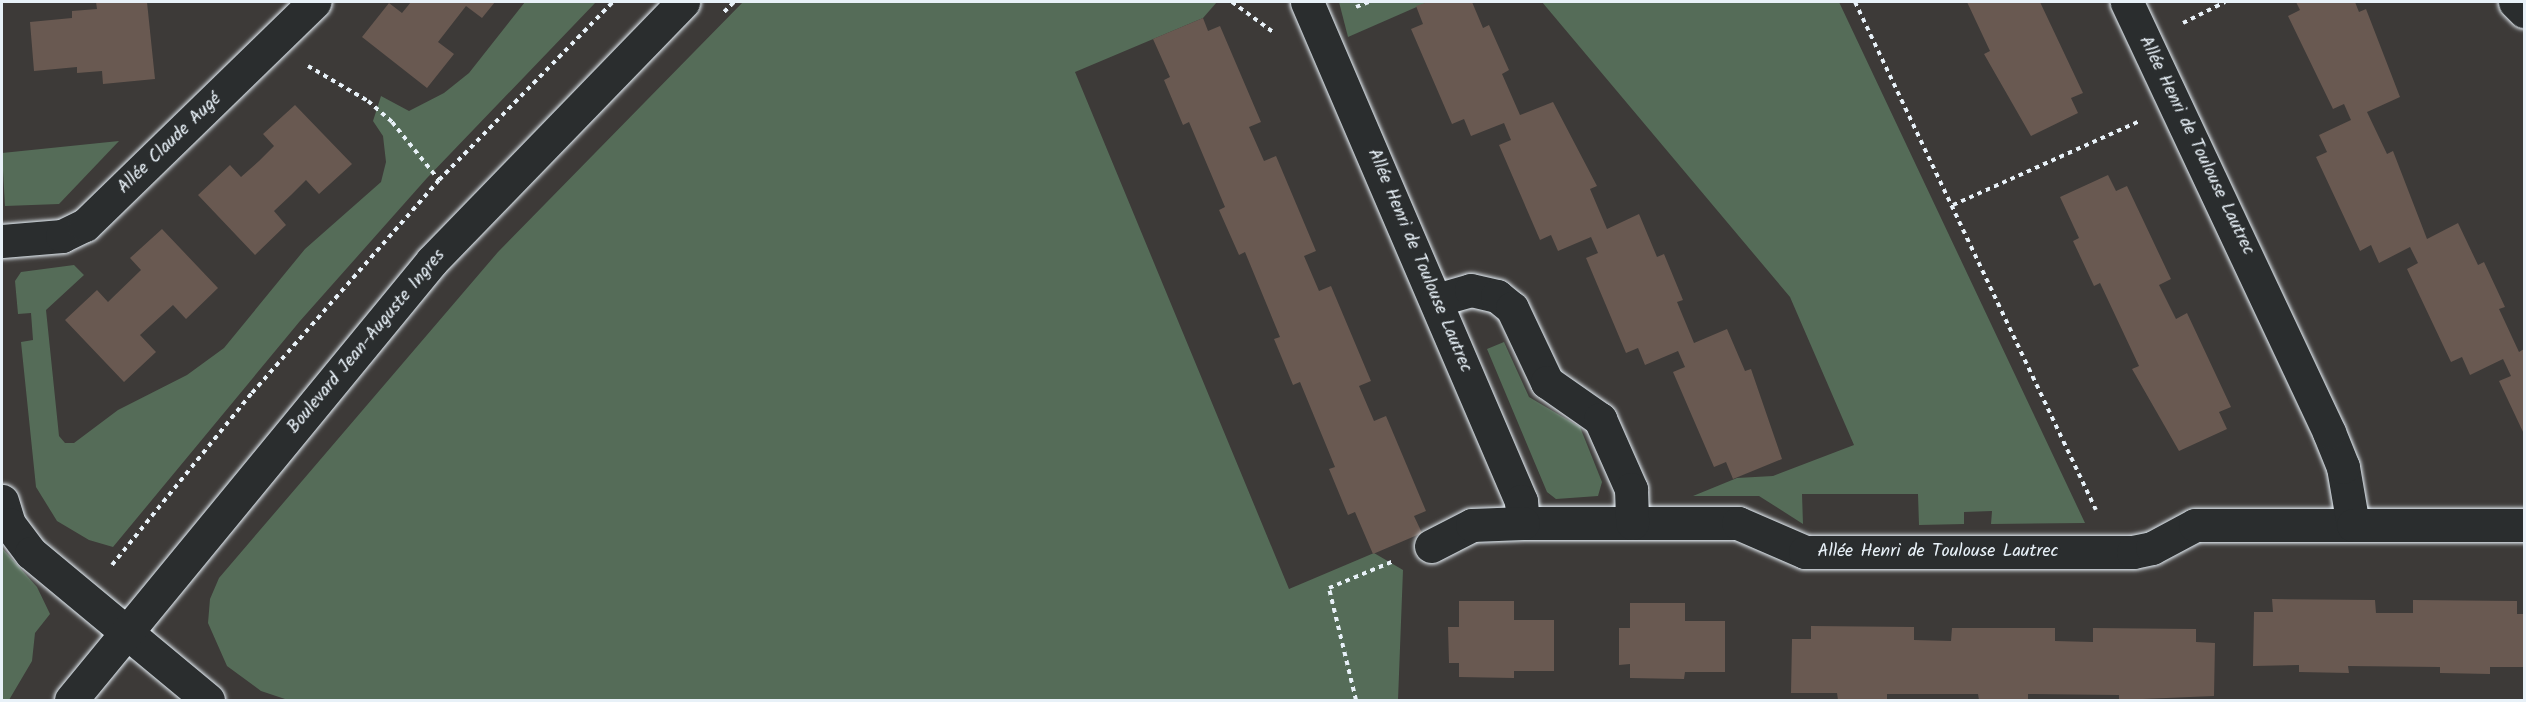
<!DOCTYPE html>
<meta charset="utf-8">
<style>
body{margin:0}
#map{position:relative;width:2526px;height:702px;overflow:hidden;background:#3d3a38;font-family:Kalam,sans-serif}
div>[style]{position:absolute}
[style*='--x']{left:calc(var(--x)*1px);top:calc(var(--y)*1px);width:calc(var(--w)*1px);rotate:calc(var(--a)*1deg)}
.green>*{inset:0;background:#556c58}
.building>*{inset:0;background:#695951}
.path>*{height:4px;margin-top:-2px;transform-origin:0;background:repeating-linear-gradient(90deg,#e8f1f8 0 4.5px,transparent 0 9px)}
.roads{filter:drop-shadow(0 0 2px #e8f1f8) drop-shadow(0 0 2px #e8f1f8)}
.minor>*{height:33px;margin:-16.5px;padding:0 16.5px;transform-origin:16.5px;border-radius:16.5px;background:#2a2d2e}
.secondary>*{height:33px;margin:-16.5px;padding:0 16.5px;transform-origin:16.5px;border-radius:16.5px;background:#2a2d2e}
span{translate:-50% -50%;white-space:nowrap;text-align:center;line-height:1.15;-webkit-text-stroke:4.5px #2a2d2e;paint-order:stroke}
.street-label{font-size:18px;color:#e8f1f8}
.frame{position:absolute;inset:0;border:3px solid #e8f1f8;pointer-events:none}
</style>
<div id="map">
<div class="green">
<i style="clip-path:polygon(525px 2px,596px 2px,427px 178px,300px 321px,113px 547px,89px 540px,57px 521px,36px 487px,21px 342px,33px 340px,31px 313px,18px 314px,15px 281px,21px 272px,74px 265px,84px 275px,46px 310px,59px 436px,65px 443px,74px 443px,118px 410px,187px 375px,224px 348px,305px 249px,381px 182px,386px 162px,383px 136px,373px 121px,381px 96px,409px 111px,444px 93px,469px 73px)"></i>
<i style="clip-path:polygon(743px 2px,1217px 2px,1203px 18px,1075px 72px,1289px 589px,1374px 553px,1403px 570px,1398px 700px,288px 700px,261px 691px,227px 666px,208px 623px,210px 599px,219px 578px,498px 252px)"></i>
<i style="clip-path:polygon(1339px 2px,1428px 2px,1348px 37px)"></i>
<i style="clip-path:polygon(1542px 2px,1839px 2px,2085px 523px,1991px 524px,1992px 511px,1964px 512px,1964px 524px,1919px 525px,1918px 494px,1802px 494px,1803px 524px,1759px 496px,1693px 496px,1737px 478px,1773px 476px,1854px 445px,1790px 297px)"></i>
<i style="clip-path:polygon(119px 141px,59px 204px,5px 206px,2px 153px)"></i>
<i style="clip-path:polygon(1504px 342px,1529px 397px,1580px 427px,1602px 482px,1598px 496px,1556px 499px,1547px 492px,1487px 349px)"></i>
<i style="clip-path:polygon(2px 548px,37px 587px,50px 614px,35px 633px,32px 661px,9px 700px,2px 700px)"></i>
</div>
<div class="building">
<i style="clip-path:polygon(96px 2px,147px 2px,155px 79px,103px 84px,102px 71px,77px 73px,77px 67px,34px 71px,30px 22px,72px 18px,72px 11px,97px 9px)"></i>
<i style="clip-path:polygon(411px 2px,495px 2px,482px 18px,466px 6px,438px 42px,454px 54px,427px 88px,362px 37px,389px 3px,402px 13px)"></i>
<i style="clip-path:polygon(1428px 2px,1472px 2px,1483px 28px,1489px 25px,1509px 70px,1502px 74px,1520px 115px,1553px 102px,1597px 186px,1590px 189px,1607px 229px,1639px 214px,1657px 257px,1664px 254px,1683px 300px,1677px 302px,1694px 343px,1727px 329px,1745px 371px,1751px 369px,1782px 459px,1733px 479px,1726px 462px,1714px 467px,1673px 372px,1685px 367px,1678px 351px,1645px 365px,1638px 348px,1626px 353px,1586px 258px,1598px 253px,1591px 237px,1558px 251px,1551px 235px,1540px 240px,1499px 145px,1511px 140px,1504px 123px,1471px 136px,1464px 119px,1452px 124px,1411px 29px,1423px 24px,1416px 6px)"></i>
<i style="clip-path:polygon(1967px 2px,2040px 2px,2083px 93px,2071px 98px,2078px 113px,2031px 136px,1984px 54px,1990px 51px)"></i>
<i style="clip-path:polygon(2296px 2px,2355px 2px,2359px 12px,2366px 9px,2400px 97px,2367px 112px,2387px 154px,2393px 151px,2427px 239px,2458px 223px,2478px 265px,2484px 262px,2505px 307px,2499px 309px,2519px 352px,2524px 349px,2524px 434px,2499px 381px,2511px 376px,2503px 359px,2470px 375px,2462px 357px,2451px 362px,2407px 269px,2418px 263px,2410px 247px,2379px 263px,2371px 245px,2360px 251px,2316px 157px,2327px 152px,2319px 135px,2351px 120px,2344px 104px,2333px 109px,2288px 16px,2300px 10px)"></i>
<i style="clip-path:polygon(1203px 18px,1208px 31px,1220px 26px,1261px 122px,1249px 127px,1264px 161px,1276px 156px,1316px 251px,1304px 256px,1319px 291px,1331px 286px,1371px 381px,1359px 386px,1374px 421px,1386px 416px,1426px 511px,1414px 516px,1422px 533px,1373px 554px,1355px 512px,1348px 515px,1329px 469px,1335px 467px,1300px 382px,1293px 385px,1274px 339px,1280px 337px,1245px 252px,1239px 255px,1219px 210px,1225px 207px,1189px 122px,1183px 125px,1164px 80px,1170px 77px,1153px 39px)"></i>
<i style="clip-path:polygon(295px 105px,352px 164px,319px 194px,306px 180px,291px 195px,274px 211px,286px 225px,255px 255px,198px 195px,230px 165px,241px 177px,259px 161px,274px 146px,263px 134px)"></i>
<i style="clip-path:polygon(2108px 175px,2116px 191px,2127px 186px,2171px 279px,2159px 285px,2176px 319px,2187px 313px,2231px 407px,2219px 412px,2227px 429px,2179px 451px,2132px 369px,2139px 366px,2100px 283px,2094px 286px,2073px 241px,2079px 238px,2060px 197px)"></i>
<i style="clip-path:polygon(162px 229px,218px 288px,186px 319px,173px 305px,140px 335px,156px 352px,124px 382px,65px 320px,97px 290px,108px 302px,141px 270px,130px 258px)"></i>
<i style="clip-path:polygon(2272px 599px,2375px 600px,2376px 613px,2413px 613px,2413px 600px,2517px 601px,2517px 614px,2524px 614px,2524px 667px,2490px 667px,2490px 674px,2440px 673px,2440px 667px,2348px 666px,2349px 673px,2299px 672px,2299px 665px,2253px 666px,2254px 612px,2273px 612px)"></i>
<i style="clip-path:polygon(1459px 601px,1514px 601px,1514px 620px,1554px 620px,1554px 671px,1514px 671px,1514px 678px,1459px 677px,1459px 663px,1449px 663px,1448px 627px,1459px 627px)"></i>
<i style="clip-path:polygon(1630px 603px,1685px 603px,1685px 621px,1725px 621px,1725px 672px,1685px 672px,1684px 679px,1630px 678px,1630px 664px,1619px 665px,1619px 628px,1630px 628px)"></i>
<i style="clip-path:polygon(1811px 626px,1914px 627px,1914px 640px,1951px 641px,1952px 628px,2055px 628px,2055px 641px,2093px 642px,2093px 628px,2196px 629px,2196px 642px,2215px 643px,2214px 696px,2119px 700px,2119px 695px,2028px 694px,2028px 700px,1979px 700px,1978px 694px,1887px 694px,1887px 700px,1838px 700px,1837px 693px,1791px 693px,1792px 639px,1811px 639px)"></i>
</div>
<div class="path">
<i style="--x:1232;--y:2;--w:51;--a:36.2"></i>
<i style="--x:1855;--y:2;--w:562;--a:64.62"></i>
<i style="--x:1356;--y:7;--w:14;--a:-21"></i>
<i style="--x:724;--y:12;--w:14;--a:-45"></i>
<i style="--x:2183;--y:23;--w:47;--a:-26.6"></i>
<i style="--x:308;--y:66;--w:69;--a:30.3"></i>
<i style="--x:368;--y:101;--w:32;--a:41"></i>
<i style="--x:392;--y:122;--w:75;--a:51"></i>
<i style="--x:1953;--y:205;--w:203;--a:-24.2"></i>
<i style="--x:112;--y:565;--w:222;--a:-50.9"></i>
<i style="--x:252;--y:393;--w:283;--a:-48.7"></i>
<i style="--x:439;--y:180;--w:249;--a:-45.7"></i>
<i style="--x:1356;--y:700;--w:115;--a:-103.6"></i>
<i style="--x:1329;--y:588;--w:70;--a:-22.6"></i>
</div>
<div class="roads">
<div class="minor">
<i style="--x:1307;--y:2;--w:543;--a:66.79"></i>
<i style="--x:1521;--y:501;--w:22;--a:85"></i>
<i style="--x:1523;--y:523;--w:215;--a:0"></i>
<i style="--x:1738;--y:523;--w:73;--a:23.4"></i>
<i style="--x:1805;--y:552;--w:328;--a:0"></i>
<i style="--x:2133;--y:552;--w:19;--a:-12"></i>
<i style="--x:2152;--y:548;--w:49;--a:-28.1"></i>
<i style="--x:2195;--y:525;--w:158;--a:0"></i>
<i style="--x:2353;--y:525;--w:59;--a:-99.8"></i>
<i style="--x:2343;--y:467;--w:38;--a:-112"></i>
<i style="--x:2329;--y:432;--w:475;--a:-115.2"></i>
<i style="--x:2515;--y:2;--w:13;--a:45"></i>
<i style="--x:2;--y:241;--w:60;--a:-4.8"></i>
<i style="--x:62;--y:236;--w:25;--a:-26"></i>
<i style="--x:85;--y:225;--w:320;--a:-44.2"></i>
<i style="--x:1436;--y:300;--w:36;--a:-16"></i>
<i style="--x:1471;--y:290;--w:27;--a:13"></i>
<i style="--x:1497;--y:296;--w:19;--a:39"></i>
<i style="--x:1512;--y:308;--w:82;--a:64.7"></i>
<i style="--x:1547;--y:382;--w:65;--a:34.9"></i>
<i style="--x:1600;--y:419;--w:77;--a:66.1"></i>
<i style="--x:1631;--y:489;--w:34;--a:88"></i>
<i style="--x:2;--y:501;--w:24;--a:73"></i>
<i style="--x:9;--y:524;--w:36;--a:53"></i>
<i style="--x:31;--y:553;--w:230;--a:39.7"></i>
<i style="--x:2353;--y:525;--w:171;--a:0"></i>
<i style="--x:1431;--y:546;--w:46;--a:-27.1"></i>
<i style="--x:1472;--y:525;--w:51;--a:-2.2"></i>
</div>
<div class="secondary">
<i style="--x:71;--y:700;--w:568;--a:-50.57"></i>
<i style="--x:432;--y:261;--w:361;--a:-45.9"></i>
</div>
</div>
<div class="street-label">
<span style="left:170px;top:144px;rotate:-44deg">Allée Claude Augé</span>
<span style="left:2196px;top:146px;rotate:64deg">Allée Henri de Toulouse Lautrec</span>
<span style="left:1419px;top:261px;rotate:67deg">Allée Henri de Toulouse Lautrec</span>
<span style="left:367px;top:342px;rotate:-50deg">Boulevard Jean-Auguste Ingres</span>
<span style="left:1938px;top:552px">Allée Henri de Toulouse Lautrec</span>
</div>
<div class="frame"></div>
</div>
